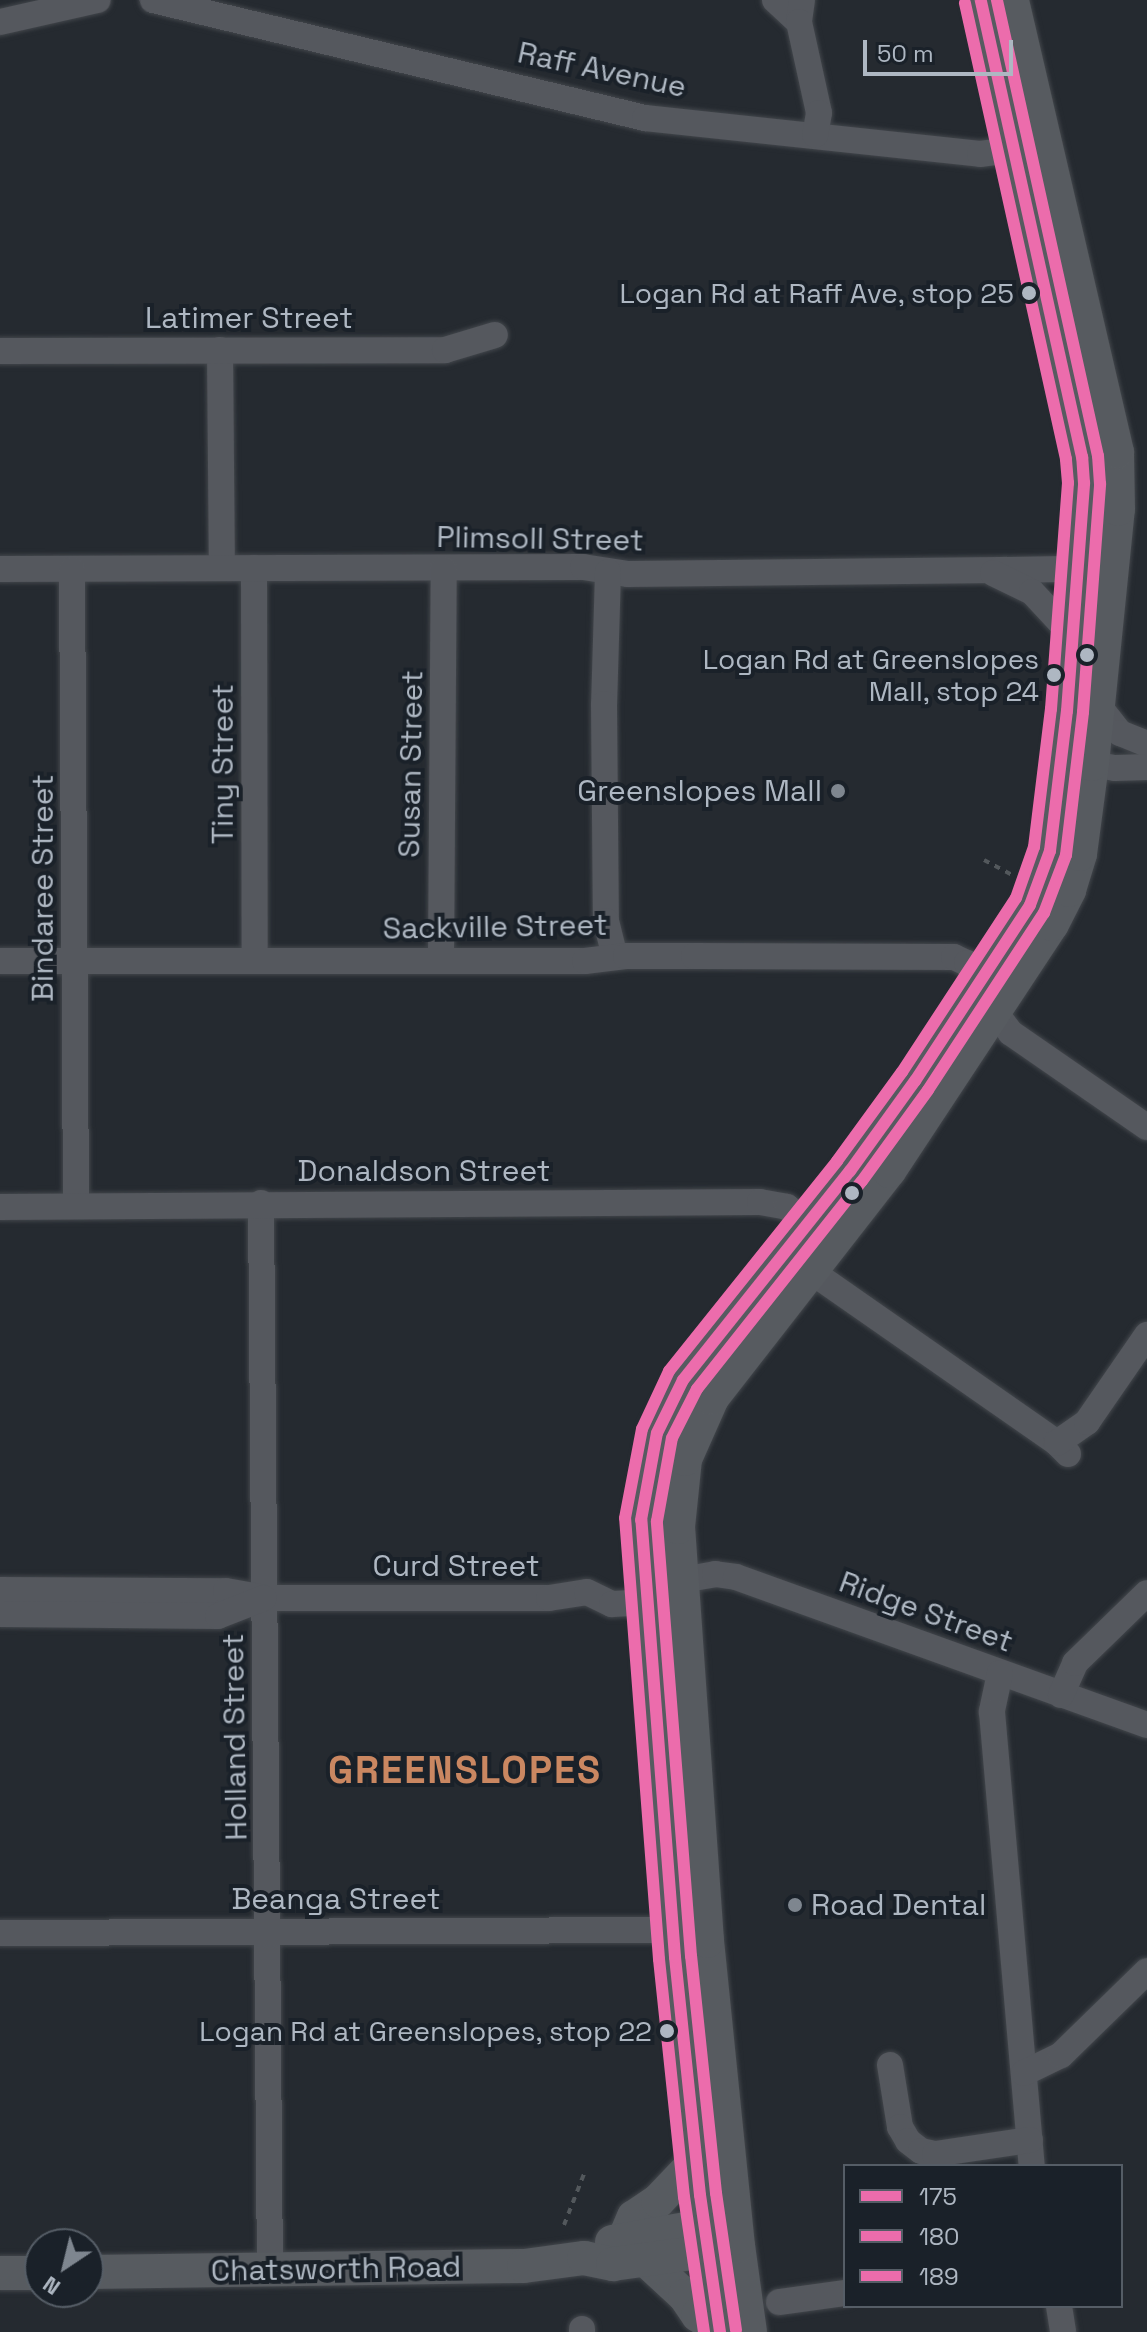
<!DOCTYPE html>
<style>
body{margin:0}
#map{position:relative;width:1147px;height:2332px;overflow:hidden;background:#252a30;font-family:"Space Grotesk",sans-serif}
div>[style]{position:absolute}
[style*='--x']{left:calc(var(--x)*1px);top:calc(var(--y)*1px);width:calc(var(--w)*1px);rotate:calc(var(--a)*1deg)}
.path>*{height:4px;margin-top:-2px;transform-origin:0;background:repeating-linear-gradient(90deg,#53585c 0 6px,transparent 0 12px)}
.roads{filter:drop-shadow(0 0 2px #42464b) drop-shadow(0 0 2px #42464b)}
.minor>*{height:26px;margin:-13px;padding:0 13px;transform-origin:13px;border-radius:13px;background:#55585e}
.major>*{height:34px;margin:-17px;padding:0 17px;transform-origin:17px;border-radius:17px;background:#575b60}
.bus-1>*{height:12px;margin:-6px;padding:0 6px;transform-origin:6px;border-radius:6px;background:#ec6cac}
.bus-2>*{height:12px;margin:-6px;padding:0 6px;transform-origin:6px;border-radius:6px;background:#ec6cac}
.bus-3>*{height:12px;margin:-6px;padding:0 6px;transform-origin:6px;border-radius:6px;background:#ec6cac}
.dots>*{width:22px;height:22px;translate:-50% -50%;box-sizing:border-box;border:4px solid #1a2129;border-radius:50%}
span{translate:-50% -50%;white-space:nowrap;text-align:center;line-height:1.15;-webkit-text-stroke:8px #1a2129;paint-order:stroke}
.bus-label{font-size:28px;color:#aeb7c2}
.right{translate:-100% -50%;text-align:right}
.street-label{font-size:30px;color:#aeb7c2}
.poi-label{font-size:30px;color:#aeb7c2}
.left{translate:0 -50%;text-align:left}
.district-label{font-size:38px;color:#ca8761;font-weight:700;letter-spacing:2px}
.legend{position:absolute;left:843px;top:2164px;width:280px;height:144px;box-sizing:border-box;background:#1a2129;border:2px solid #555d66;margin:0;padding:10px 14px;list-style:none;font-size:24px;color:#aeb7c2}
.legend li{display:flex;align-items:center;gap:16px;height:40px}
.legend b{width:40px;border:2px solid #555d66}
.north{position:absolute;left:24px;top:2228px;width:80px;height:80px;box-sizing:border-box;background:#1a2129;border:2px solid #555d66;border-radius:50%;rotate:215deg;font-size:22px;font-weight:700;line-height:32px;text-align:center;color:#aeb7c2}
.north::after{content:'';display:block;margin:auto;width:28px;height:36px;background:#7e868f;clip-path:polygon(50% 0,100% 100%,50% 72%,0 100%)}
.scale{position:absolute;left:863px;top:40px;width:150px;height:36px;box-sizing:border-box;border:4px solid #aeb7c2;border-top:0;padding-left:10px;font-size:24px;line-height:28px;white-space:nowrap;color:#aeb7c2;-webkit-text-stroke:6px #1a2129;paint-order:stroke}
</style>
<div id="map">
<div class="path">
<i style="--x:984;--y:860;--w:32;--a:28"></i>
<i style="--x:564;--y:2225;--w:55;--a:-68.6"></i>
</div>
<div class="roads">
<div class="minor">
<i style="--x:153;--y:0;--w:506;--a:13.49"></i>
<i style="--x:645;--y:118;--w:337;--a:6.1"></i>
<i style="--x:980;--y:154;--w:53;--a:-7.5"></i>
<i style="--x:775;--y:0;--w:33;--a:43"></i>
<i style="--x:802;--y:0;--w:22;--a:98"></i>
<i style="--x:799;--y:22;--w:93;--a:77.6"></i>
<i style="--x:819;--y:113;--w:22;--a:100"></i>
<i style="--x:0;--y:22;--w:100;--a:-12.7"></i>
<i style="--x:220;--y:350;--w:216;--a:89.5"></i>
<i style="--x:0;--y:351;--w:445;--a:-0.1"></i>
<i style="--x:445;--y:350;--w:52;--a:-16.7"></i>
<i style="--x:254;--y:568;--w:393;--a:89.9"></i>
<i style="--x:0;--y:569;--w:583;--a:-0.2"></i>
<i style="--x:583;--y:567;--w:46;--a:8.8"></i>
<i style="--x:628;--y:574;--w:371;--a:-0.6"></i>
<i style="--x:999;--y:570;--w:66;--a:-0.9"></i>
<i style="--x:1065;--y:569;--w:14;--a:-17"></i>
<i style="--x:72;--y:570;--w:636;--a:89.64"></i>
<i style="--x:608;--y:572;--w:132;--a:91.7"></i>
<i style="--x:604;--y:704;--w:217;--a:89.5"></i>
<i style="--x:606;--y:921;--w:37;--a:76"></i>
<i style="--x:993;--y:573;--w:43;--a:26"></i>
<i style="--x:1032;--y:592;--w:60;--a:47"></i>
<i style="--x:1098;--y:705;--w:36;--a:52"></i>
<i style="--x:1120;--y:733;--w:29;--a:22"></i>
<i style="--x:1092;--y:764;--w:23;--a:10"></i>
<i style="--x:1115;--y:768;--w:32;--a:-2"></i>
<i style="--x:441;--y:959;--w:390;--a:-89.6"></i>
<i style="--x:0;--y:961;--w:585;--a:0"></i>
<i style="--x:585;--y:961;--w:41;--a:-7"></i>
<i style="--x:626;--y:956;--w:68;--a:0"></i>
<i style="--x:694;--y:956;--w:260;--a:0.2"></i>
<i style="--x:954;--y:957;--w:14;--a:25"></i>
<i style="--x:967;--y:963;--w:24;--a:57"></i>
<i style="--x:995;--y:1012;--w:26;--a:53"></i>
<i style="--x:1011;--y:1033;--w:165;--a:34.7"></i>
<i style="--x:261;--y:1203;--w:1067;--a:89.52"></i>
<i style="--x:0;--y:1207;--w:760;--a:-0.38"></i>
<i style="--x:760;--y:1202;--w:27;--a:10"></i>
<i style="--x:787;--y:1207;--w:45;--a:38.7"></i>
<i style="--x:812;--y:1272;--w:297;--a:34.9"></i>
<i style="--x:1056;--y:1442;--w:17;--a:45"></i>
<i style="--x:1057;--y:1443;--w:37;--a:-35"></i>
<i style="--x:1087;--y:1422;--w:106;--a:-55.4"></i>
<i style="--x:682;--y:1580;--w:34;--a:-10"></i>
<i style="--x:715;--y:1574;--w:21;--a:8"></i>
<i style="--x:736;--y:1577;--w:437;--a:19.8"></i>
<i style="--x:0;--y:1590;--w:226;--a:0.3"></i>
<i style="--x:226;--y:1591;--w:39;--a:10"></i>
<i style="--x:264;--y:1598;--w:285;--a:0"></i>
<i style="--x:549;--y:1598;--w:38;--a:-9"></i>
<i style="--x:587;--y:1592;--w:28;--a:26"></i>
<i style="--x:612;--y:1604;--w:34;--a:-3"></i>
<i style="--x:0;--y:1614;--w:218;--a:0.5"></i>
<i style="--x:218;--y:1616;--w:49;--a:-21.4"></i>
<i style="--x:1000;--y:1673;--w:40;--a:102"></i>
<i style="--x:992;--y:1712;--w:456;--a:85"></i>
<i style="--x:1061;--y:1695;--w:35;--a:-66"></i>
<i style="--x:1075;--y:1663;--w:100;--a:-44.2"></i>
<i style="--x:0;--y:1933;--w:673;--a:-0.26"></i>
<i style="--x:890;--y:2065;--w:63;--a:80.8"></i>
<i style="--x:900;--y:2127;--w:16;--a:60"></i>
<i style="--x:908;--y:2141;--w:16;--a:38"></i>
<i style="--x:921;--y:2151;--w:14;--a:12"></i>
<i style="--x:935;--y:2154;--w:96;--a:-8.4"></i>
<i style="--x:1024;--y:2073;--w:41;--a:-25.9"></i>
<i style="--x:1061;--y:2055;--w:120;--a:-44.3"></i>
<i style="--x:779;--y:2302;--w:67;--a:-7.8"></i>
<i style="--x:1059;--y:2306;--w:26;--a:81"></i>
<i style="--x:582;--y:2332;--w:3;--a:-90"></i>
</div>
<div class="major">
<i style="--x:624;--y:2240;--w:25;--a:-67"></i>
<i style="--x:634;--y:2217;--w:29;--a:-34"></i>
<i style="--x:658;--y:2201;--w:55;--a:-46.5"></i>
<i style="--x:612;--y:2242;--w:115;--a:-10"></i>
<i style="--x:646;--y:2260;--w:53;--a:42.7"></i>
<i style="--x:685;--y:2296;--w:23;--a:56"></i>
<i style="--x:698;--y:2315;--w:25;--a:34"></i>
<i style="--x:88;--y:2272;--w:436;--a:-0.8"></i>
<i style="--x:524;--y:2266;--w:61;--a:-7.6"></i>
<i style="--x:584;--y:2258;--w:30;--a:12"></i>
<i style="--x:613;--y:2264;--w:118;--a:-7.8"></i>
<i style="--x:0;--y:2273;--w:40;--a:0"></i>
<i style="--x:720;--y:2332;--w:138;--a:-98.3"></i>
<i style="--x:700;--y:2195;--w:239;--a:-96"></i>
<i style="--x:675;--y:1957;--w:438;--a:-94.4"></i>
<i style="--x:641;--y:1520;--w:88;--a:-79.6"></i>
<i style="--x:657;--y:1433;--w:59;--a:-63.9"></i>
<i style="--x:683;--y:1380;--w:268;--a:-51.4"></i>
<i style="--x:850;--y:1171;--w:111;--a:-54.2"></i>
<i style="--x:915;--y:1081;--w:186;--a:-56.7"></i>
<i style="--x:1017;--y:926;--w:25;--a:-58"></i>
<i style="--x:1030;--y:905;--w:58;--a:-69.7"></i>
<i style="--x:1050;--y:851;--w:141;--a:-83.1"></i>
<i style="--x:1067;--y:711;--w:229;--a:-85.7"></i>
<i style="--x:1084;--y:483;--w:26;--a:-94"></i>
<i style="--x:1082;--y:457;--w:468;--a:-102.5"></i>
<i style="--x:750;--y:2332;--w:87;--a:-97.9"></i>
<i style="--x:738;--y:2246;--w:307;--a:-95.8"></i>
<i style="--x:707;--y:1941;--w:415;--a:-94"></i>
<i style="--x:678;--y:1527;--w:68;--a:-84.1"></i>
<i style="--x:685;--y:1459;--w:67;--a:-66.1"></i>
<i style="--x:712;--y:1398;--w:288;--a:-52.1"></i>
<i style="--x:889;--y:1171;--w:296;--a:-56.6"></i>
<i style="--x:1052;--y:924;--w:38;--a:-63"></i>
<i style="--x:1069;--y:890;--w:38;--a:-73"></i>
<i style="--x:1080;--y:854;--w:91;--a:-82.4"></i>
<i style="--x:1092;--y:764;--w:256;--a:-84.2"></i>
<i style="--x:1118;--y:509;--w:57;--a:-91"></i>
<i style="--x:1117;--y:452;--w:464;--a:-103.1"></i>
</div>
</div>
<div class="bus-1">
<i style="--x:720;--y:2332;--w:138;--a:-98.3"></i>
<i style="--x:700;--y:2195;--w:239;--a:-96"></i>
<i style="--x:675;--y:1957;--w:438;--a:-94.4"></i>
<i style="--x:641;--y:1520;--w:88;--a:-79.6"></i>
<i style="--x:657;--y:1433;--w:59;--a:-63.9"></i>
<i style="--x:683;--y:1380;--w:268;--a:-51.4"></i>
<i style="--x:850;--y:1171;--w:111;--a:-54.2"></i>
<i style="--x:915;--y:1081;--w:210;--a:-56.8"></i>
<i style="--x:1030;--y:905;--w:58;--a:-69.7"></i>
<i style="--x:1050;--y:851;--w:141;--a:-83.1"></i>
<i style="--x:1067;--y:711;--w:229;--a:-85.7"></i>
<i style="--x:1084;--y:483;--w:26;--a:-94"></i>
<i style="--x:1082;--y:457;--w:468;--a:-102.5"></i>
</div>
<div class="bus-2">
<i style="--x:736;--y:2330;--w:138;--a:-98.3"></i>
<i style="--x:716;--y:2193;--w:238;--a:-96"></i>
<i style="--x:691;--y:1956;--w:436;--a:-94.5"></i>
<i style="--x:657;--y:1521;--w:84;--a:-79.8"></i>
<i style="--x:672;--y:1438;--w:55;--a:-63"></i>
<i style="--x:697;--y:1389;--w:265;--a:-51.6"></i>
<i style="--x:862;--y:1181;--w:112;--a:-54"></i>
<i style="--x:928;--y:1090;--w:212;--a:-56.8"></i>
<i style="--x:1044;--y:913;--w:62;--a:-69.2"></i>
<i style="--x:1066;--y:855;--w:144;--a:-83.2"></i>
<i style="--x:1083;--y:712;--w:229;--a:-85.7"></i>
<i style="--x:1100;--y:484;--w:28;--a:-94"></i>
<i style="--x:1098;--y:456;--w:467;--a:-102.5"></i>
</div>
<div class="bus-3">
<i style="--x:704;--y:2332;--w:136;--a:-98.4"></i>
<i style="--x:684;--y:2197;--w:239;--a:-96"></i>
<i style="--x:659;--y:1959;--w:442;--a:-94.4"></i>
<i style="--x:625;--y:1518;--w:91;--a:-79.2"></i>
<i style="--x:642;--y:1429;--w:64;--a:-65"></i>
<i style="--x:669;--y:1371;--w:269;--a:-51.3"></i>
<i style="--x:837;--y:1161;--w:110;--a:-53.9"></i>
<i style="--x:902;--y:1072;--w:208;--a:-56.8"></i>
<i style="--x:1016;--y:898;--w:54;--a:-70.6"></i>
<i style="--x:1034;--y:847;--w:139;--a:-83"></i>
<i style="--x:1051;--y:709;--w:227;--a:-85.7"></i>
<i style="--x:1068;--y:483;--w:24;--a:-95"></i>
<i style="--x:1066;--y:459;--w:467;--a:-102.5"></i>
</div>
<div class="dots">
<i style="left:1029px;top:293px;background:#aeb7c2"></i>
<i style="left:1087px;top:655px;background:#aeb7c2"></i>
<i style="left:1054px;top:675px;background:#aeb7c2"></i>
<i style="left:838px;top:791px;background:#7e868f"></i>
<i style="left:852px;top:1193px;background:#aeb7c2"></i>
<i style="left:795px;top:1905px;background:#7e868f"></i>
<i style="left:667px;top:2031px;background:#aeb7c2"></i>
</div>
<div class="bus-label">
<span class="right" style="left:1014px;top:293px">Logan Rd at Raff Ave, stop 25</span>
<span class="right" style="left:1039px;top:675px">Logan Rd at Greenslopes<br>Mall, stop 24</span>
<span class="right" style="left:652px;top:2031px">Logan Rd at Greenslopes, stop 22</span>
</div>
<div class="street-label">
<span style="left:602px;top:70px;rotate:12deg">Raff Avenue</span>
<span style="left:249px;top:318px">Latimer Street</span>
<span style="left:540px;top:539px;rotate:1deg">Plimsoll Street</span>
<span style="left:223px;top:764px;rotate:-90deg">Tiny Street</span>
<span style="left:411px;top:764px;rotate:-89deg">Susan Street</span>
<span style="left:43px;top:888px;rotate:-90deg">Bindaree Street</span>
<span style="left:495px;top:927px;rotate:-1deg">Sackville Street</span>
<span style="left:424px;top:1171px">Donaldson Street</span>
<span style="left:456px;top:1566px">Curd Street</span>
<span style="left:926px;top:1612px;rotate:20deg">Ridge Street</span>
<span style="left:235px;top:1737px;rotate:-91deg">Holland Street</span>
<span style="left:336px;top:1899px">Beanga Street</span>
<span style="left:336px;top:2269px;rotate:-1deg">Chatsworth Road</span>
</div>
<div class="poi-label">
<span class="right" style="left:822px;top:791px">Greenslopes Mall</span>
<span class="left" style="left:811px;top:1905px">Road Dental</span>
</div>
<div class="district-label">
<span style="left:465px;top:1771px">GREENSLOPES</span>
</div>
<ul class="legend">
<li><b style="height:10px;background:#ec6cac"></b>175</li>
<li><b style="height:10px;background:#ec6cac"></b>180</li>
<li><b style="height:10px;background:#ec6cac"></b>189</li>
</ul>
<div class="north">N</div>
<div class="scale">50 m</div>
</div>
